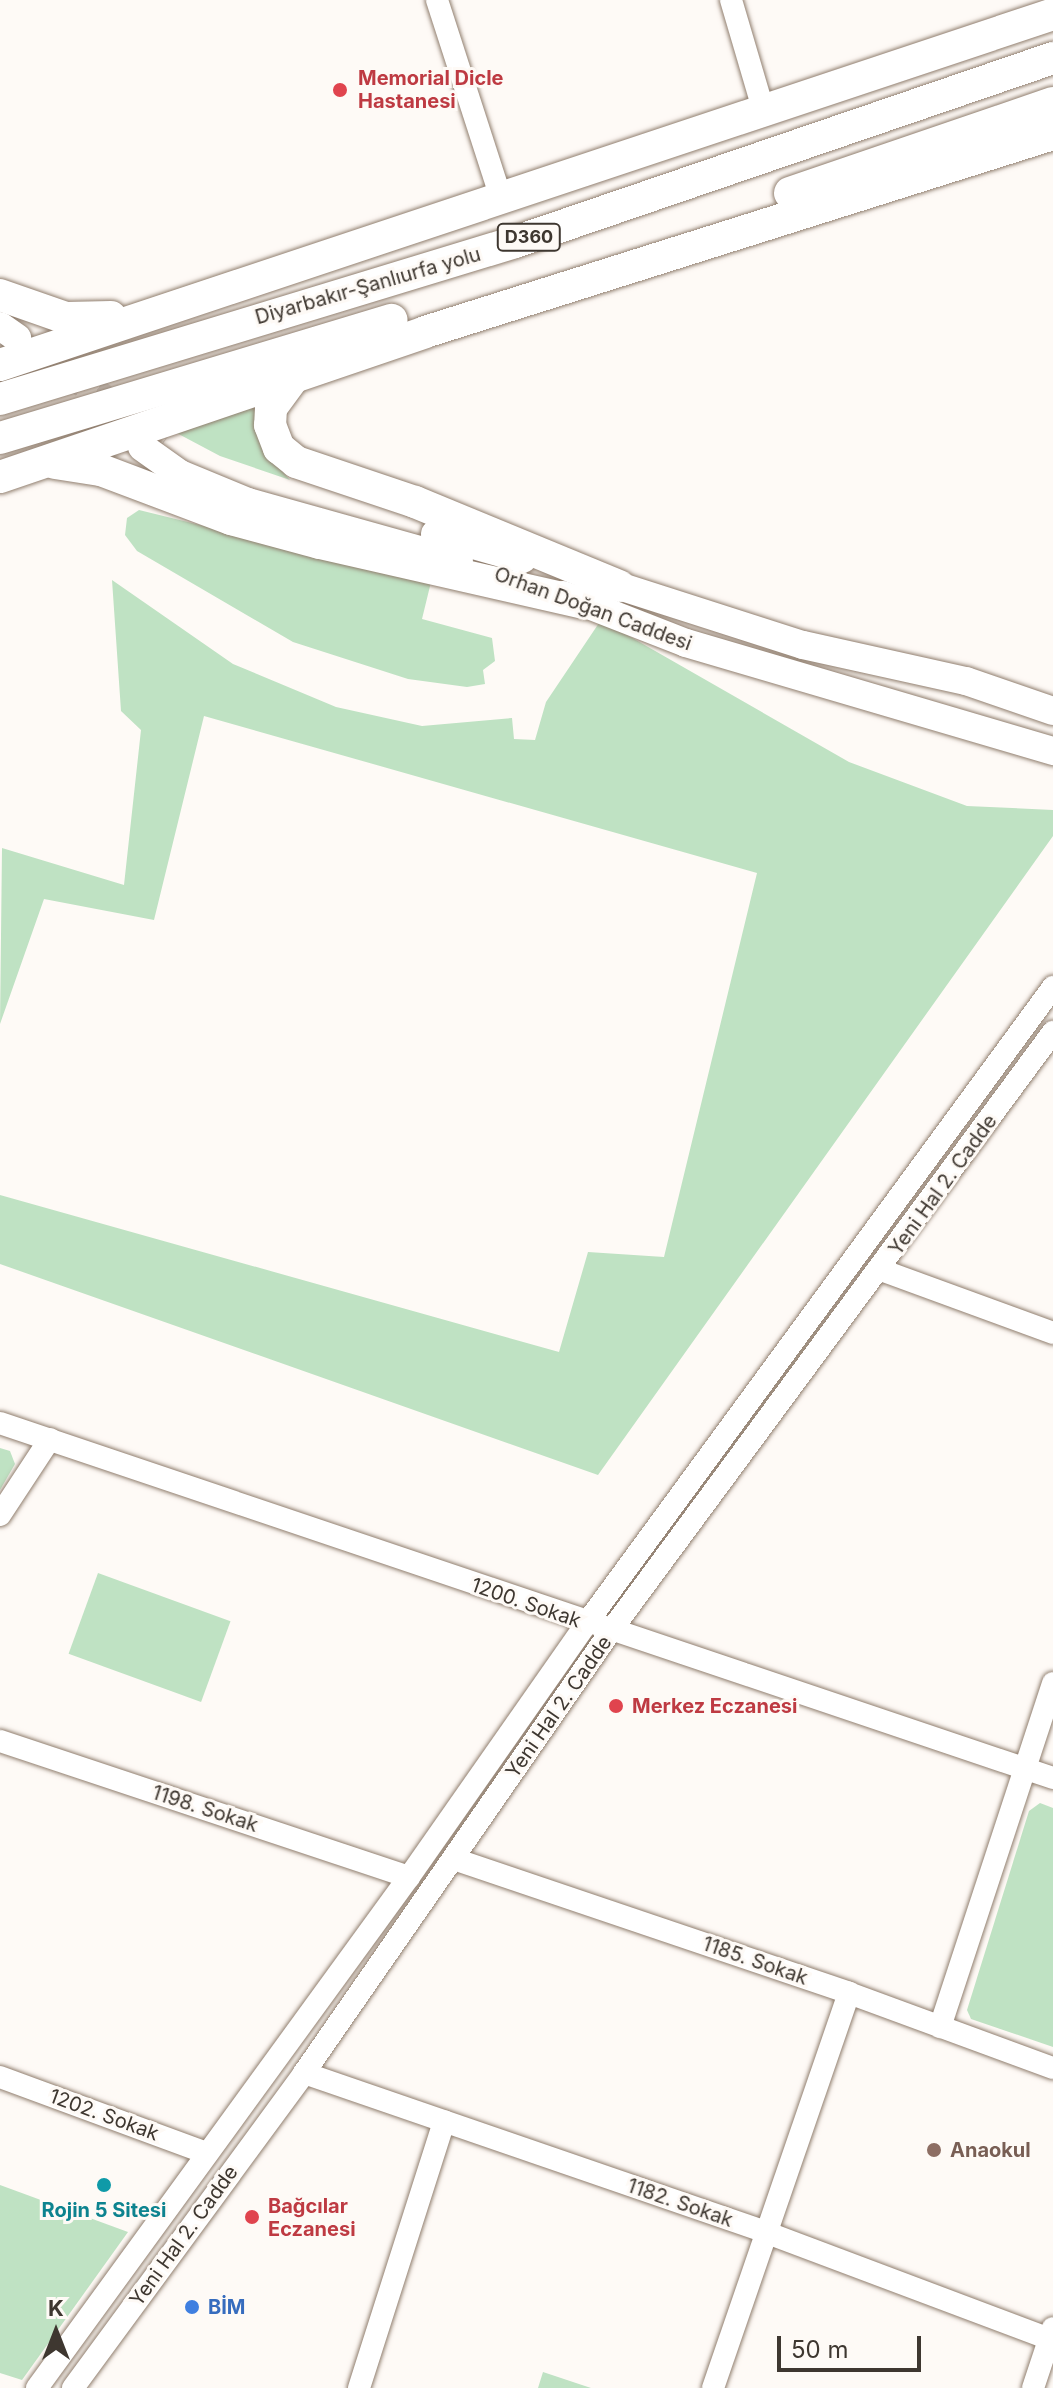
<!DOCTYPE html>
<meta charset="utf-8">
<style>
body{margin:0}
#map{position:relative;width:1053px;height:2388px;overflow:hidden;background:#fefaf6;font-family:Inter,sans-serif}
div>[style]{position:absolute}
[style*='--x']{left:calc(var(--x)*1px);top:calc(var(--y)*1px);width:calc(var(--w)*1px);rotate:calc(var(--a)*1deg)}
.green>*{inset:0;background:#bfe2c3;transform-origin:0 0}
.major-tunnel>*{height:28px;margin-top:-14px;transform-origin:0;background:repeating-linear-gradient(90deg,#d8d3ce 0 28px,transparent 0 42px)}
.roads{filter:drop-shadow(0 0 2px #907e6e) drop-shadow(0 0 2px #907e6e)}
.minor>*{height:22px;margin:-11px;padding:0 11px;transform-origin:11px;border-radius:11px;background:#fff}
.major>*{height:28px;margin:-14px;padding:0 14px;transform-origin:14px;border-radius:14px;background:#fff}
.highway>*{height:32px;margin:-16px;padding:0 16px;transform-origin:16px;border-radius:16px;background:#fff}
.dots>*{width:22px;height:22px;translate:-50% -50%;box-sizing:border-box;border:4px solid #fefaf6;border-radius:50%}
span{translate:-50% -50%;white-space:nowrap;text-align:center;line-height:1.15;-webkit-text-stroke:6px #fefaf6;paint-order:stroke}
.shield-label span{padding:2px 6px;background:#fefaf6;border:2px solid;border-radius:6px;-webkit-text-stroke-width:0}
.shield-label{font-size:18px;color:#3e3730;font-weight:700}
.health-label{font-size:20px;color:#be3a42;font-weight:700}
.left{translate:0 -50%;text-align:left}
.street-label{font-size:20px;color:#3e3730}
.education-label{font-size:20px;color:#785e54;font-weight:700}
.culture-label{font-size:20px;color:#0d838f;font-weight:700}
.shop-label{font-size:20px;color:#366cbe;font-weight:700}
.north{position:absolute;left:16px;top:2292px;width:80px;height:80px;-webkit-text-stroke:6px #fefaf6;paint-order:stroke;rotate:0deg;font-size:22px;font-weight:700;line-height:32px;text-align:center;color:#3e3730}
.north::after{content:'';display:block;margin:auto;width:28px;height:36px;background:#3e3730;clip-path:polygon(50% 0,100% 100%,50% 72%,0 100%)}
.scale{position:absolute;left:777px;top:2336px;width:144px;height:36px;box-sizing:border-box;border:4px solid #3e3730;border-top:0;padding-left:10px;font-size:24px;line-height:28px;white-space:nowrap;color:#3e3730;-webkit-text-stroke:6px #fefaf6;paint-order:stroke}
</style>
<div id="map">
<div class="green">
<i style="clip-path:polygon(255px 402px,266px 453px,290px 480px,220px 456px,171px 430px)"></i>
<i style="clip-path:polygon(139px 510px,431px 582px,422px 619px,492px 638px,495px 661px,483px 670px,485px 684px,467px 687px,408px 679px,293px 642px,137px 551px,125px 535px,127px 518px)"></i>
<i style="clip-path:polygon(112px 580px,233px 664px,336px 707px,422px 726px,512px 718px,514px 739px,535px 740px,546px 702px,601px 620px,849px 762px,967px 806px,1053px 810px,1053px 836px,598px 1475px,0 1264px,0 1195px,559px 1352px,588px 1252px,664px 1257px,757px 873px,204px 716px,154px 920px,44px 899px,0 1024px,2px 848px,124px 885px,141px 730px,121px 711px)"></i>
<i style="clip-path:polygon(0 1448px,10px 1451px,15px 1464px,0 1490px)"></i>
<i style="left:98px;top:1573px;width:141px;height:86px;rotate:20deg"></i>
<i style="clip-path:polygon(1040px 1803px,1053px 1808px,1053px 2047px,971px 2019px,967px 2010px,1029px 1811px)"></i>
<i style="clip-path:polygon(0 2185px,128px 2232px,22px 2380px,0 2373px)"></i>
<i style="clip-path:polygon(543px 2372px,591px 2388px,538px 2388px)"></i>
</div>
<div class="major-tunnel">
<i style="--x:61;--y:368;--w:127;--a:35.1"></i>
</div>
<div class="roads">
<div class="minor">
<i style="--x:437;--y:0;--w:208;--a:72.1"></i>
<i style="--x:731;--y:0;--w:117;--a:73.6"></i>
<i style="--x:881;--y:1270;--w:183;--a:20.1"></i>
<i style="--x:0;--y:1423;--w:1111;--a:18.63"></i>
<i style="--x:0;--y:1515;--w:91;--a:-56.7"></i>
<i style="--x:0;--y:1741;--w:431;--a:18.4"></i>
<i style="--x:454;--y:1859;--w:417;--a:18.7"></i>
<i style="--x:849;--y:1993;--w:217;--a:20.2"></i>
<i style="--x:940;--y:2027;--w:362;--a:-71.8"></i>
<i style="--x:304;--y:2073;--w:488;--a:19"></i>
<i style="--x:765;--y:2232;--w:308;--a:20.6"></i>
<i style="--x:0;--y:2077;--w:221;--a:20.2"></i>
<i style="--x:37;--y:2388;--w:632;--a:-53.95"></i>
<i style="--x:409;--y:1877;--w:309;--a:-55"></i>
<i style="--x:586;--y:1624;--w:790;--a:-53.75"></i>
<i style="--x:73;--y:2388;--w:391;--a:-53.7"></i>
<i style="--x:304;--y:2073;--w:537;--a:-55.24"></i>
<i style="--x:610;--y:1632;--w:746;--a:-53.56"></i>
<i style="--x:359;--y:2388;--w:280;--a:-72.3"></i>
<i style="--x:713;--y:2388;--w:418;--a:-71"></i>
<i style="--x:1033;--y:2388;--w:63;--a:-71.6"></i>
</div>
<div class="major">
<i style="--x:0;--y:326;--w:21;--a:35"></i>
<i style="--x:142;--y:447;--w:47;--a:35.4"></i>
<i style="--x:180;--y:474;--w:74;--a:22.4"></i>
<i style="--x:248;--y:502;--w:219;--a:15.6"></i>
<i style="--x:435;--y:534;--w:91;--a:16"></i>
<i style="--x:597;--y:579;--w:216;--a:17.8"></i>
<i style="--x:803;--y:645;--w:167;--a:12.5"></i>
<i style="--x:966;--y:681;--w:92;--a:19"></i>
<i style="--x:563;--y:595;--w:132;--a:21.3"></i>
<i style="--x:686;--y:643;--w:383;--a:16.4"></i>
</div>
<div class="highway">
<i style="--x:790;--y:193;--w:278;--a:-18.9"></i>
<i style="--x:0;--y:295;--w:70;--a:19.2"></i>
<i style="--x:66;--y:318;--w:45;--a:-1.3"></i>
<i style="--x:0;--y:365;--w:1110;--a:-18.43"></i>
<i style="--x:296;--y:374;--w:42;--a:126.3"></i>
<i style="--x:271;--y:408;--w:17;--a:93"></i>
<i style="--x:270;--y:425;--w:25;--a:69"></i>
<i style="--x:279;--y:448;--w:22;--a:39"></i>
<i style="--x:296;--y:462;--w:126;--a:18.6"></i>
<i style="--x:415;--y:502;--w:221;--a:22.4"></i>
<i style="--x:0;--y:399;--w:538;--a:-16.95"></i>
<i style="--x:515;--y:242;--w:569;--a:-18.88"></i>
<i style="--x:0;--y:438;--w:409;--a:-16.8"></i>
<i style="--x:55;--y:463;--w:47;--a:8.7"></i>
<i style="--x:101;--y:470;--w:139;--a:20.7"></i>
<i style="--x:231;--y:519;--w:92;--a:15.1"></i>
<i style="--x:320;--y:543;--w:272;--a:12.8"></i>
<i style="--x:0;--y:477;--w:449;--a:-18.8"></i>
<i style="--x:425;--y:332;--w:658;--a:-17.5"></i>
</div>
</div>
<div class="dots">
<i style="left:340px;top:90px;background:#e0444e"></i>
<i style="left:616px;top:1706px;background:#e0444e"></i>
<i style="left:934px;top:2150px;background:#8d6e63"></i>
<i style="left:104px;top:2185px;background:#0f9aa8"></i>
<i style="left:252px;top:2217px;background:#e0444e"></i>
<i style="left:192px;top:2307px;background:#3f7fe0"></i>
</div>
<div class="shield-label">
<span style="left:529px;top:237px">D360</span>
</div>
<div class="health-label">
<span class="left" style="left:358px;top:90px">Memorial Dicle<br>Hastanesi</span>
<span class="left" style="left:632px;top:1706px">Merkez Eczanesi</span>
<span class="left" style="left:268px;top:2218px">Bağcılar<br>Eczanesi</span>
</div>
<div class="street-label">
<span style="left:368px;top:286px;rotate:-16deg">Diyarbakır-Şanlıurfa yolu</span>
<span style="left:593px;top:609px;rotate:20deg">Orhan Doğan Caddesi</span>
<span style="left:943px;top:1185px;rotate:-54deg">Yeni Hal 2. Cadde</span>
<span style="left:526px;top:1603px;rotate:19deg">1200. Sokak</span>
<span style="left:559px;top:1707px;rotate:-55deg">Yeni Hal 2. Cadde</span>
<span style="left:205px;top:1809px;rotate:18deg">1198. Sokak</span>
<span style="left:755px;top:1961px;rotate:19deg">1185. Sokak</span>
<span style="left:104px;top:2115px;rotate:20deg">1202. Sokak</span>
<span style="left:680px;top:2203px;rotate:19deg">1182. Sokak</span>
<span style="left:184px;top:2236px;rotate:-54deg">Yeni Hal 2. Cadde</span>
</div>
<div class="education-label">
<span class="left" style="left:950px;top:2150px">Anaokul</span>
</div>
<div class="culture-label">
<span style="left:104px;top:2210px">Rojin 5 Sitesi</span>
</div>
<div class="shop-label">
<span class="left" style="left:208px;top:2307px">BİM</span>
</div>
<div class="north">K</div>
<div class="scale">50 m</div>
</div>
